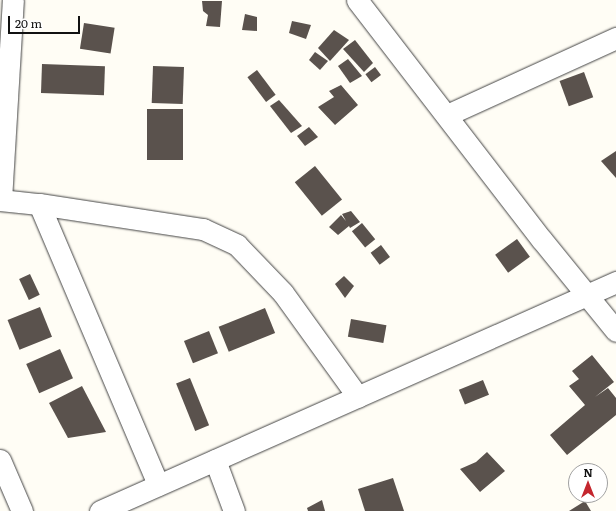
<!DOCTYPE html>
<style>
body{margin:0}
#map{position:relative;width:616px;height:511px;overflow:hidden;background:#fffdf5;font-family:Literata,serif}
div>[style]{position:absolute}
[style*='--x']{left:calc(var(--x)*1px);top:calc(var(--y)*1px);width:calc(var(--w)*1px);rotate:calc(var(--a)*1deg)}
.building>*{inset:0;background:#5a524d;transform-origin:0 0}
.roads{filter:drop-shadow(0 0 1px #444) drop-shadow(0 0 1px #444)}
.street>*{height:21px;margin:-10.5px;padding:0 10.5px;transform-origin:10.5px;border-radius:10.5px;background:#fff}
span{translate:-50% -50%;white-space:nowrap;text-align:center;line-height:1.15;-webkit-text-stroke:4px #fff;paint-order:stroke}
.north{position:absolute;left:568px;top:463px;width:40px;height:40px;box-sizing:border-box;background:#fff;border:1px solid #a0a0a0;border-radius:50%;rotate:0deg;font-size:11px;font-weight:700;line-height:16px;text-align:center;color:#111}
.north::after{content:'';display:block;margin:auto;width:14px;height:18px;background:#c4262e;clip-path:polygon(50% 0,100% 100%,50% 72%,0 100%)}
.scale{position:absolute;left:8px;top:16px;width:72px;height:18px;box-sizing:border-box;border:2px solid #111;border-top:0;padding-left:5px;font-size:12px;line-height:14px;white-space:nowrap;color:#111;-webkit-text-stroke:3px #fff;paint-order:stroke}
</style>
<div id="map">
<div class="building">
<i style="clip-path:polygon(202px 1px,222px 1px,220px 27px,206px 26px,208px 15px,203px 11px)"></i>
<i style="clip-path:polygon(245px 14px,257px 17px,257px 31px,242px 30px)"></i>
<i style="clip-path:polygon(292px 21px,311px 25px,306px 39px,289px 33px)"></i>
<i style="left:84px;top:23px;width:31px;height:26px;rotate:9deg"></i>
<i style="clip-path:polygon(334px 30px,349px 40px,330px 61px,318px 48px)"></i>
<i style="clip-path:polygon(355px 40px,373px 63px,364px 72px,343px 49px)"></i>
<i style="clip-path:polygon(315px 52px,328px 61px,320px 70px,309px 60px)"></i>
<i style="clip-path:polygon(348px 59px,362px 76px,350px 83px,338px 66px)"></i>
<i style="left:42px;top:64px;width:63px;height:29px;rotate:2deg"></i>
<i style="left:153px;top:66px;width:31px;height:37px;rotate:2deg"></i>
<i style="left:375px;top:67px;width:10px;height:12px;rotate:53deg"></i>
<i style="left:257px;top:70px;width:31px;height:12px;rotate:53deg"></i>
<i style="left:584px;top:72px;width:27px;height:26px;rotate:70deg"></i>
<i style="clip-path:polygon(341px 85px,358px 105px,335px 125px,318px 107px,334px 97px,329px 91px)"></i>
<i style="clip-path:polygon(279px 100px,302px 126px,291px 133px,270px 106px)"></i>
<i style="left:147px;top:109px;width:36px;height:51px"></i>
<i style="clip-path:polygon(309px 127px,318px 137px,305px 146px,297px 136px)"></i>
<i style="clip-path:polygon(616px 151px,616px 178px,601px 161px)"></i>
<i style="left:315px;top:166px;width:43px;height:26px;rotate:51deg"></i>
<i style="clip-path:polygon(351px 211px,360px 222px,350px 228px,349px 226px,338px 235px,329px 227px,341px 215px,346px 221px,342px 214px)"></i>
<i style="left:362px;top:223px;width:21px;height:13px;rotate:51deg"></i>
<i style="left:517px;top:239px;width:22px;height:27px;rotate:54deg"></i>
<i style="left:381px;top:245px;width:15px;height:13px;rotate:53deg"></i>
<i style="left:30px;top:274px;width:23px;height:12px;rotate:65deg"></i>
<i style="clip-path:polygon(344px 276px,354px 286px,345px 298px,335px 284px)"></i>
<i style="left:40px;top:307px;width:32px;height:35px;rotate:68deg"></i>
<i style="left:265px;top:308px;width:27px;height:50px;rotate:68deg"></i>
<i style="left:351px;top:319px;width:36px;height:18px;rotate:10deg"></i>
<i style="left:209px;top:331px;width:24px;height:27px;rotate:68deg"></i>
<i style="left:60px;top:349px;width:32px;height:37px;rotate:66deg"></i>
<i style="clip-path:polygon(592px 355px,614px 382px,595px 397px,608px 388px,616px 398px,616px 415px,567px 455px,550px 435px,585px 405px,569px 386px,579px 379px,572px 371px)"></i>
<i style="left:190px;top:378px;width:51px;height:15px;rotate:68deg"></i>
<i style="left:483px;top:380px;width:16px;height:26px;rotate:68deg"></i>
<i style="clip-path:polygon(82px 386px,106px 432px,68px 438px,49px 403px)"></i>
<i style="clip-path:polygon(487px 452px,505px 471px,480px 492px,460px 469px,476px 462px)"></i>
<i style="clip-path:polygon(393px 478px,404px 511px,365px 511px,358px 489px)"></i>
<i style="clip-path:polygon(322px 500px,325px 511px,308px 511px,307px 508px)"></i>
<i style="clip-path:polygon(585px 501px,591px 511px,569px 511px)"></i>
</div>
<div class="roads">
<div class="street">
<i style="--x:357;--y:0;--w:303;--a:52.4"></i>
<i style="--x:542;--y:240;--w:117;--a:50.9"></i>
<i style="--x:447;--y:115;--w:186;--a:-24.5"></i>
<i style="--x:0;--y:200;--w:39;--a:6"></i>
<i style="--x:39;--y:204;--w:305;--a:67"></i>
<i style="--x:1;--y:200;--w:200;--a:-86.6"></i>
<i style="--x:39;--y:204;--w:166;--a:8.7"></i>
<i style="--x:203;--y:229;--w:38;--a:25"></i>
<i style="--x:237;--y:245;--w:66;--a:46.2"></i>
<i style="--x:283;--y:293;--w:128;--a:54.2"></i>
<i style="--x:0;--y:460;--w:56;--a:66.7"></i>
<i style="--x:215;--y:460;--w:54;--a:69.6"></i>
<i style="--x:100;--y:511;--w:565;--a:-23.93"></i>
</div>
</div>
<div class="north">N</div>
<div class="scale">20 m</div>
</div>
